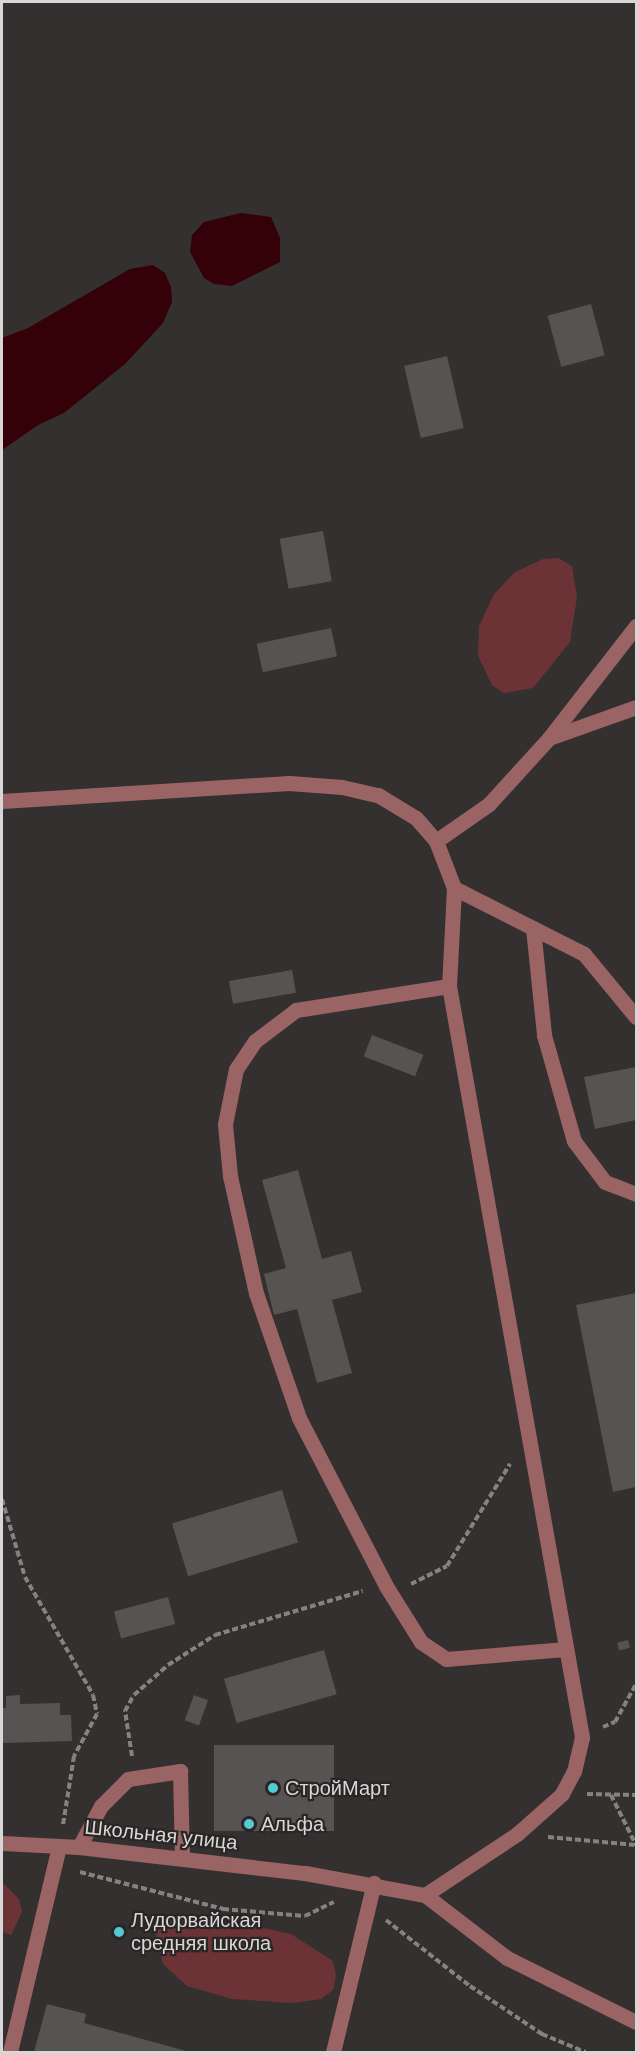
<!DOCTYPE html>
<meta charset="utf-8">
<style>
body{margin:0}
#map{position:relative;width:638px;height:2054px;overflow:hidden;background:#343030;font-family:Helvetica,sans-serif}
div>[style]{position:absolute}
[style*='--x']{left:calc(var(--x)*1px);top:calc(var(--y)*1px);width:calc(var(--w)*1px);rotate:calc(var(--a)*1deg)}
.green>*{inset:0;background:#6b3335}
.water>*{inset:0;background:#330107}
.building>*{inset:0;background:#575353;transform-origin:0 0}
.path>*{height:4px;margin-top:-2px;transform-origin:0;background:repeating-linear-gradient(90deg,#858282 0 6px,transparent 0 9px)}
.minor>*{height:15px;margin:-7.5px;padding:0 7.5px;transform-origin:7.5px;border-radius:7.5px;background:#9b6464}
.dots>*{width:16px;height:16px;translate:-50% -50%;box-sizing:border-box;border:3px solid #2a2626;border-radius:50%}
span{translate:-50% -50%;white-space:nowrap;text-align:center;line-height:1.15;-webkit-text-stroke:4.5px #2a2626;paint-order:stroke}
.poi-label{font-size:20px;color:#d8d6d6}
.left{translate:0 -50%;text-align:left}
.street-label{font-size:20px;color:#d8d6d6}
.frame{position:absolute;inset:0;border:3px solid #d8d6d6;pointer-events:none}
</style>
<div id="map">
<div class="green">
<i style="clip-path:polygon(558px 558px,572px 566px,577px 597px,570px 642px,533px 688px,504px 693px,492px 685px,478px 656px,479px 626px,494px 594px,515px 572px,543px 559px)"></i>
<i style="clip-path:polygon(2px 1882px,19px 1899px,22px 1912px,11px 1935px,2px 1932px)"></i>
<i style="clip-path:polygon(166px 1917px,227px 1920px,291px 1934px,333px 1961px,336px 1976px,333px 1990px,321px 1999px,292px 2003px,232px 1999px,187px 1986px,163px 1964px,154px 1925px)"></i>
</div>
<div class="water">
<i style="clip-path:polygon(241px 213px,271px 217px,280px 238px,280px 262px,232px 286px,214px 284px,204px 278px,190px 252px,192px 235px,204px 222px)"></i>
<i style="clip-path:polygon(153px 265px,165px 273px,171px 287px,172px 302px,163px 323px,125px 364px,64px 413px,38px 425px,2px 450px,2px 338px,28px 328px,130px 269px)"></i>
</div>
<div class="building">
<i style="left:591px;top:304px;width:53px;height:45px;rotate:75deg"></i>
<i style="left:447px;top:356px;width:74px;height:44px;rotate:77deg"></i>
<i style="left:323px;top:531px;width:51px;height:44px;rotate:80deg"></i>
<i style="left:331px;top:628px;width:29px;height:76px;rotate:78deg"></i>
<i style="left:292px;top:970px;width:23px;height:64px;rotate:80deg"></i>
<i style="left:372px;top:1035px;width:55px;height:23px;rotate:21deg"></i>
<i style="clip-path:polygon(636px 1067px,636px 1120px,595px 1129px,584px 1077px)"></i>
<i style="clip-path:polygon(298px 1170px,322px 1259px,351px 1251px,362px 1292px,332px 1300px,352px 1373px,317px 1383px,297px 1309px,274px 1315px,264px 1274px,286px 1268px,262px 1180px)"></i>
<i style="clip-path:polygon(636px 1293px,636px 1487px,613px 1492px,576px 1305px)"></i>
<i style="left:282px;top:1490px;width:55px;height:115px;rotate:73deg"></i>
<i style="left:168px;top:1597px;width:28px;height:56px;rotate:75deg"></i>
<i style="left:628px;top:1640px;width:8px;height:11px;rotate:76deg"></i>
<i style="left:324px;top:1650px;width:46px;height:104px;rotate:74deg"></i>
<i style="clip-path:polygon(20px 1695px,20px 1704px,60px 1703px,60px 1715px,71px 1715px,72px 1741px,2px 1743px,2px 1708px,6px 1708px,6px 1696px)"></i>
<i style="left:194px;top:1695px;width:15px;height:27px;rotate:20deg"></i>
<i style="left:214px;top:1745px;width:120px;height:86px"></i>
<i style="clip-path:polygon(47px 2004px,86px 2014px,84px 2023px,190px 2052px,34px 2052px)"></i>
</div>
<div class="path">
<i style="--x:2;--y:1499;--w:81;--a:73.6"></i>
<i style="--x:25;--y:1577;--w:136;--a:60"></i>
<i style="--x:93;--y:1695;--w:19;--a:78"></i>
<i style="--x:97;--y:1714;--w:48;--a:118.7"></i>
<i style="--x:74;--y:1756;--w:70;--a:99.1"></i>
<i style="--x:411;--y:1584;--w:40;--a:-26.6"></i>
<i style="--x:447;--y:1566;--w:120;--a:-58.3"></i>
<i style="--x:603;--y:1727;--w:13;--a:-23"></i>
<i style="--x:615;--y:1722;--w:43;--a:-61.1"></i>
<i style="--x:132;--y:1756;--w:46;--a:-98.8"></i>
<i style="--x:125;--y:1711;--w:18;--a:-61"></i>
<i style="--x:134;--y:1695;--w:45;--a:-41.4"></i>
<i style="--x:168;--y:1665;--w:56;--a:-32.6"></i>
<i style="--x:215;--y:1635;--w:154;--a:-16.6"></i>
<i style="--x:587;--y:1794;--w:49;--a:1.2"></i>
<i style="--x:611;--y:1795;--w:56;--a:63.4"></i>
<i style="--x:548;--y:1837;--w:88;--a:5.2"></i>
<i style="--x:80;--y:1872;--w:148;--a:14.5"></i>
<i style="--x:223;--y:1909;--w:82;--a:4.9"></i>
<i style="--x:305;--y:1916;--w:32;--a:-26"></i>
<i style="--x:386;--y:1920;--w:107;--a:38.2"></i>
<i style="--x:470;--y:1986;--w:87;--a:33.7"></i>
<i style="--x:542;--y:2034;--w:47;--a:22.7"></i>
</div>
<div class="minor">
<i style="--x:549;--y:738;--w:92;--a:-19.6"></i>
<i style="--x:2;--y:801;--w:288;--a:-3.6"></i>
<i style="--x:289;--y:783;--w:53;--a:4.3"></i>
<i style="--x:342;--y:787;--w:37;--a:13"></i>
<i style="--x:378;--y:795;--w:44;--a:31.2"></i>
<i style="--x:416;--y:818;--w:30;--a:49"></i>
<i style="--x:436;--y:841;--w:50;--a:69"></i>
<i style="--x:454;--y:888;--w:98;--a:92.9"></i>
<i style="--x:449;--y:986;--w:763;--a:79.96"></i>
<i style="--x:582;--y:1737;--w:35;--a:103"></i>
<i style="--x:574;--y:1771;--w:26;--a:118"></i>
<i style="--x:562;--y:1794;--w:60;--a:138.4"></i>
<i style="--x:517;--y:1834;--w:110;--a:146.5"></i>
<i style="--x:436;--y:841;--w:65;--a:-34.9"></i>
<i style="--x:489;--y:804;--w:89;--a:-47.7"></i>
<i style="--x:549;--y:738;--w:142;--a:-52.2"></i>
<i style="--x:454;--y:888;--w:146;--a:26.9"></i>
<i style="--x:584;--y:954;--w:82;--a:50.5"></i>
<i style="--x:533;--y:928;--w:108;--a:84.1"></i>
<i style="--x:544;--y:1035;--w:110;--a:74.2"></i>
<i style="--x:574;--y:1141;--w:51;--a:52.9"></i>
<i style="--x:605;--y:1182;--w:33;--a:21"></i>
<i style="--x:449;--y:986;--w:155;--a:171.1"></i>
<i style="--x:296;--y:1010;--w:51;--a:142.9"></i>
<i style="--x:255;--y:1041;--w:34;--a:124"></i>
<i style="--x:236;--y:1069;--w:56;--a:101.3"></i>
<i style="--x:225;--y:1124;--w:52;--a:84.5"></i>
<i style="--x:230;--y:1176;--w:120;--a:77.5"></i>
<i style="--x:256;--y:1293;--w:132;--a:71"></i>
<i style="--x:299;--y:1418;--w:189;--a:62.6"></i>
<i style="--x:386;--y:1586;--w:66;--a:58"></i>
<i style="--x:421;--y:1642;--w:30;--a:34"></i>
<i style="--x:446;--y:1659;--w:120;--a:-4.8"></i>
<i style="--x:2;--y:1843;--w:77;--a:3"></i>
<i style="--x:79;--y:1847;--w:227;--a:6.6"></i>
<i style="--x:305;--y:1873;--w:122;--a:10.4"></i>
<i style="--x:425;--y:1895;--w:103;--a:37.5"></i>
<i style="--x:507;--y:1958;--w:144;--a:26.4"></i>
<i style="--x:79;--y:1847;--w:47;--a:-61.8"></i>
<i style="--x:101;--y:1806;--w:38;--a:-45"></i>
<i style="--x:128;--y:1779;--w:53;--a:-8.7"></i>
<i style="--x:180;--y:1771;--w:87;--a:88.7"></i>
<i style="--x:10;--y:2052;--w:212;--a:-76.6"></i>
<i style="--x:333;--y:2052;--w:174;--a:-76.4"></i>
</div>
<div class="dots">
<i style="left:273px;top:1788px;background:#51ccd2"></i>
<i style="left:249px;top:1824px;background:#51ccd2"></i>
<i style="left:119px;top:1932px;background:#51ccd2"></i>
</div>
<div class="poi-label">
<span class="left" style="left:285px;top:1788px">СтройМарт</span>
<span class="left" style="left:261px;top:1824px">Альфа</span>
<span class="left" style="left:131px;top:1932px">Лудорвайская<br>средняя школа</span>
</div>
<div class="street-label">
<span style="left:161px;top:1835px;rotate:6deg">Школьная улица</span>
</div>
<div class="frame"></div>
</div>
